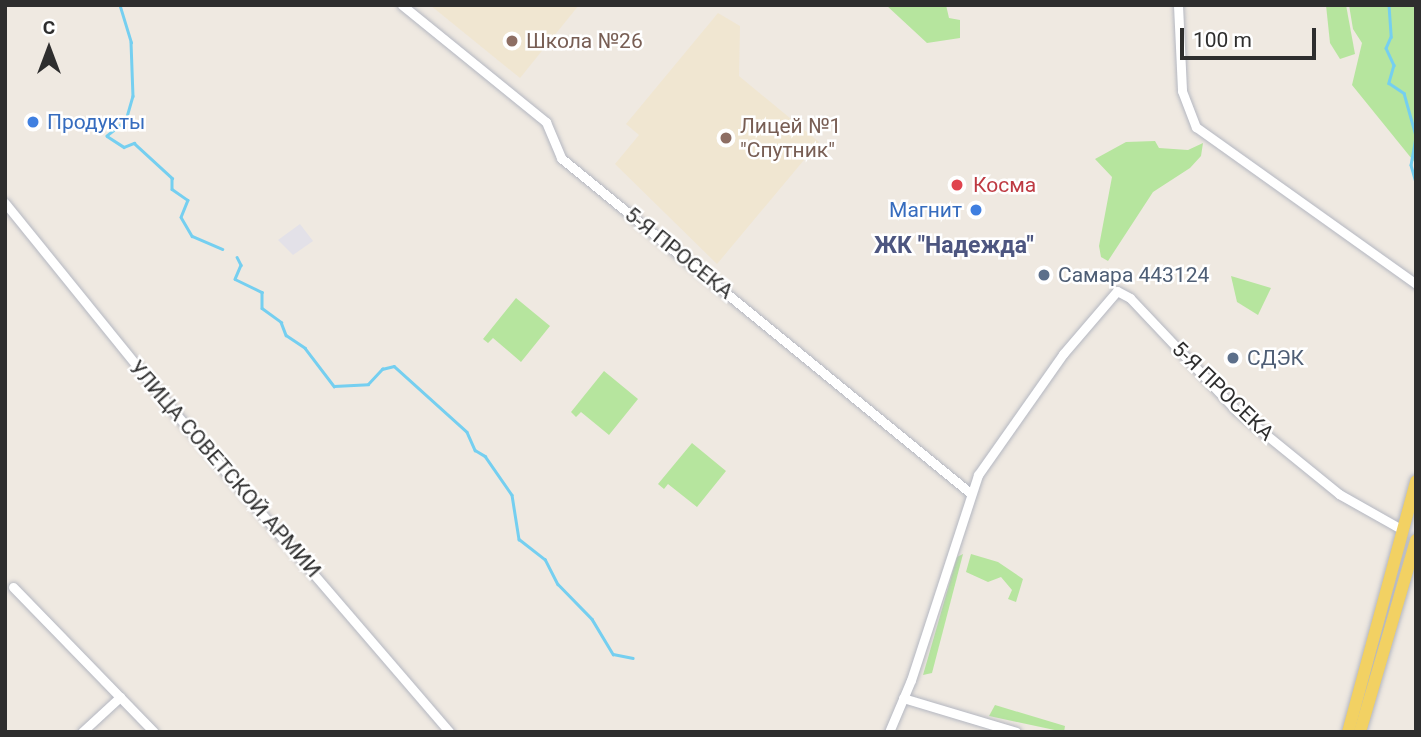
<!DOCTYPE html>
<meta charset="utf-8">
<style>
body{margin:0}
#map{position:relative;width:1421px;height:737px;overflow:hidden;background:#efe9e1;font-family:Roboto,sans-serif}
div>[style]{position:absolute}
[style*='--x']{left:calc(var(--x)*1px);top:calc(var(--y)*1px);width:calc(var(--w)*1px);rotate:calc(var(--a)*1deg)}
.industrial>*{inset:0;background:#e3e1e8}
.education>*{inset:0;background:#f0e6d1}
.green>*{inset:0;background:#b6e59e}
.stream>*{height:2.5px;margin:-1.25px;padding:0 1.25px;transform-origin:1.25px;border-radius:1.25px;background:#75cff0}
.roads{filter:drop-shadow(0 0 2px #b4b7c1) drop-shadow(0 0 2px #b4b7c1)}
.minor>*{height:9px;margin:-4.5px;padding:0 4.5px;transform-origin:4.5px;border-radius:4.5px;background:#fff}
.major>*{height:12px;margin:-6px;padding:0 6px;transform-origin:6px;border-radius:6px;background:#f2d163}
.dots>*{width:19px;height:19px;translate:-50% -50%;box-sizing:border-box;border:4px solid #fff;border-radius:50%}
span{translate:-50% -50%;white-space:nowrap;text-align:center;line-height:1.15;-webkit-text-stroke:5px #fff;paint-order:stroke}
.education-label{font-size:21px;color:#785e54}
.left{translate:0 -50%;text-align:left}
.shop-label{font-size:21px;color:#366cbe}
.right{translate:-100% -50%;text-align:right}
.health-label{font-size:21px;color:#be3a42}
.street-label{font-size:21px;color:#2e2e2e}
.service-label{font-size:21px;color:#4e5e75}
.neighbourhood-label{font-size:23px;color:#4d5680;font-weight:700}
.frame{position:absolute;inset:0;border:7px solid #2e2e2e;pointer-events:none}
.north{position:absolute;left:14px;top:14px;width:70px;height:70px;-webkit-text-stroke:5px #fff;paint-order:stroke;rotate:0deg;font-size:19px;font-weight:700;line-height:28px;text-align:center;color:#2e2e2e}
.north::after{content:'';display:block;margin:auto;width:24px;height:32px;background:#2e2e2e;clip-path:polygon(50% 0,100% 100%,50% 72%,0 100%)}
.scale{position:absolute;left:1180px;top:28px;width:136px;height:32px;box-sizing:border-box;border:4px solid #2e2e2e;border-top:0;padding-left:9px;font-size:21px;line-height:24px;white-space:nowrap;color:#2e2e2e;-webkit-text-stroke:5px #fff;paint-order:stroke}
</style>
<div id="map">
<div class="industrial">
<i style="clip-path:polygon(300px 224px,313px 241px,293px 255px,278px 240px)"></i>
</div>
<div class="education">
<i style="clip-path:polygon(430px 5px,579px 5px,520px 78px)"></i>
<i style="clip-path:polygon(718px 13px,740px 26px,739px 76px,819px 142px,717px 264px,615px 164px,639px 135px,626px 124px)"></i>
</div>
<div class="green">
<i style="clip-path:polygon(886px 5px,946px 5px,949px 18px,960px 20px,960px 38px,927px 43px)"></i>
<i style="clip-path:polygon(1326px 5px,1346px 5px,1355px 54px,1340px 59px,1330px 43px)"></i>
<i style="clip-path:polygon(1349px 5px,1416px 5px,1416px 164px,1352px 85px,1362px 43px,1353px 29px)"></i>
<i style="clip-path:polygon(1155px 141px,1159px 148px,1188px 150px,1203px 143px,1201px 156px,1190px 168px,1153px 192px,1108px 261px,1101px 257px,1099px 246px,1112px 177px,1095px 159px,1126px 142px)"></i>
<i style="clip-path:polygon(1231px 276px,1271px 288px,1258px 315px,1237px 302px)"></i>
<i style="clip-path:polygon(516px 298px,550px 326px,521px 362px,493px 338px,488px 343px,483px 339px)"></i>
<i style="clip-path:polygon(604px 371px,638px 399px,609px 435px,581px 412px,576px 417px,571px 412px)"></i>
<i style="clip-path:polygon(692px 443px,726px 471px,697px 507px,668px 484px,664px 489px,658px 484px)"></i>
<i style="clip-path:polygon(963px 554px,932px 673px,923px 675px,957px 557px)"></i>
<i style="clip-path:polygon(971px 554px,998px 562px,1023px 579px,1016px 602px,1008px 599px,1012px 590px,1001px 577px,988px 582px,966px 572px)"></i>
<i style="clip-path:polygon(995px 705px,1065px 726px,1064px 732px,989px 716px)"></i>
</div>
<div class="stream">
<i style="--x:120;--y:5;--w:39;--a:73"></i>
<i style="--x:131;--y:42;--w:54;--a:87.9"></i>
<i style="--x:133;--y:96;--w:26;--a:106"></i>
<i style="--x:126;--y:121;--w:24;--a:142"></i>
<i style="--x:107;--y:136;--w:20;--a:33"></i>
<i style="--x:124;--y:147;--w:11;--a:-22"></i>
<i style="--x:134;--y:143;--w:52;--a:42.6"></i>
<i style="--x:172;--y:178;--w:11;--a:90"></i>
<i style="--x:172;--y:189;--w:19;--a:35"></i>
<i style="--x:188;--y:200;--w:18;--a:112"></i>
<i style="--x:181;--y:217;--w:22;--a:60"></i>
<i style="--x:192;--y:236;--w:33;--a:23"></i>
<i style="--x:1389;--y:5;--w:32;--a:86"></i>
<i style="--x:1391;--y:37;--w:12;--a:114"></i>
<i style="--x:1386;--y:48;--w:19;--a:65"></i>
<i style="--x:1394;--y:65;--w:19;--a:106"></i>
<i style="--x:1389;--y:83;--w:18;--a:34"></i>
<i style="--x:1404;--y:93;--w:45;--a:74.4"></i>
<i style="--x:1416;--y:137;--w:28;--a:100"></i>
<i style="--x:1411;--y:165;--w:19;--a:74"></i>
<i style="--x:237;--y:257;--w:9;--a:63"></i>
<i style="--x:241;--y:265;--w:15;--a:113"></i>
<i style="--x:235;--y:279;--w:30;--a:26"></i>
<i style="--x:262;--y:292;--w:16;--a:90"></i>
<i style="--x:262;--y:308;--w:24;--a:36"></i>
<i style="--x:281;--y:322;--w:14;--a:69"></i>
<i style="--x:286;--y:335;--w:23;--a:34"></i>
<i style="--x:305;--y:348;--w:48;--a:52.7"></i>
<i style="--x:334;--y:386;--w:34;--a:-3"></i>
<i style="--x:368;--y:384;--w:21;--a:-47"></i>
<i style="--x:382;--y:369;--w:12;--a:-14"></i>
<i style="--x:394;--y:366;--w:98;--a:42.1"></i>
<i style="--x:467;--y:432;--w:20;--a:66"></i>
<i style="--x:475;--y:450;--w:12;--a:31"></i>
<i style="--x:485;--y:456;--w:47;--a:55.3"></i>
<i style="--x:512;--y:495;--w:45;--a:81"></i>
<i style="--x:519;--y:539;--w:33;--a:38"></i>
<i style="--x:545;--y:559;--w:28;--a:63"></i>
<i style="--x:558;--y:584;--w:49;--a:45.8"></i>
<i style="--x:592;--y:619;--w:41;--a:59"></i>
<i style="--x:613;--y:654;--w:20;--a:11"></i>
</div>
<div class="roads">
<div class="minor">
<i style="--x:402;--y:5;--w:186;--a:39.1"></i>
<i style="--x:546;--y:122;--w:39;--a:67"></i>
<i style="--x:561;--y:158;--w:527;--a:39.3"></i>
<i style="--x:1178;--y:5;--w:86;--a:87.3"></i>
<i style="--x:1182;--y:91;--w:39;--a:69"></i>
<i style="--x:1196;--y:127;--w:270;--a:35.5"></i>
<i style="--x:5;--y:203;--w:272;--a:51"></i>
<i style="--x:176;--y:414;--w:420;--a:49.3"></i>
<i style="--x:13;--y:587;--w:202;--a:45.8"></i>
<i style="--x:903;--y:698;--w:118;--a:16.7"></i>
<i style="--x:82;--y:732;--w:52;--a:-42.6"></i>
<i style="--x:889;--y:732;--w:56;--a:-67.1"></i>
<i style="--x:911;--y:680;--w:216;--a:-71.9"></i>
<i style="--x:978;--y:475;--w:148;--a:-54.9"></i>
<i style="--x:1063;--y:354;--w:83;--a:-49.4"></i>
<i style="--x:1117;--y:291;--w:15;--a:28"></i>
<i style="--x:1130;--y:298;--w:156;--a:46.6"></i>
<i style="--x:1237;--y:411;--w:132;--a:39.1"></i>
<i style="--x:1339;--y:494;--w:73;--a:29.4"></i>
</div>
<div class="major">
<i style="--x:1348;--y:732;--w:260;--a:-74.8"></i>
<i style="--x:1360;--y:732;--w:200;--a:-73.7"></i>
</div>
</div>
<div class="dots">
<i style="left:512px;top:41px;background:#8d6e63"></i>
<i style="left:33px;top:122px;background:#3f7fe0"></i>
<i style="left:726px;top:138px;background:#8d6e63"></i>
<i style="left:957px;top:185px;background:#e0444e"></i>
<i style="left:976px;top:210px;background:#3f7fe0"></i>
<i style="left:1044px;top:275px;background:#5c6f8a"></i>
<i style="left:1233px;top:358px;background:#5c6f8a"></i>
</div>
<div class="education-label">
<span class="left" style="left:526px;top:41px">Школа №26</span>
<span class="left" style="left:740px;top:138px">Лицей №1<br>"Спутник"</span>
</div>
<div class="shop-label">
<span class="left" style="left:47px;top:122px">Продукты</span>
<span class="right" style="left:962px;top:210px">Магнит</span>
</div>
<div class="health-label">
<span class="left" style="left:973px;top:185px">Косма</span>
</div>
<div class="street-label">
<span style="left:679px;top:253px;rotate:39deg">5-Я ПРОСЕКА</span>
<span style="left:1223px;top:391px;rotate:44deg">5-Я ПРОСЕКА</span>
<span style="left:225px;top:469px;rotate:49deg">УЛИЦА СОВЕТСКОЙ АРМИИ</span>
</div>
<div class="service-label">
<span class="left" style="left:1058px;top:275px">Самара 443124</span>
<span class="left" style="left:1247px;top:358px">СДЭК</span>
</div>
<div class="neighbourhood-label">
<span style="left:954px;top:246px">ЖК "Надежда"</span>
</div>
<div class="frame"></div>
<div class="north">С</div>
<div class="scale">100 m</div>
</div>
